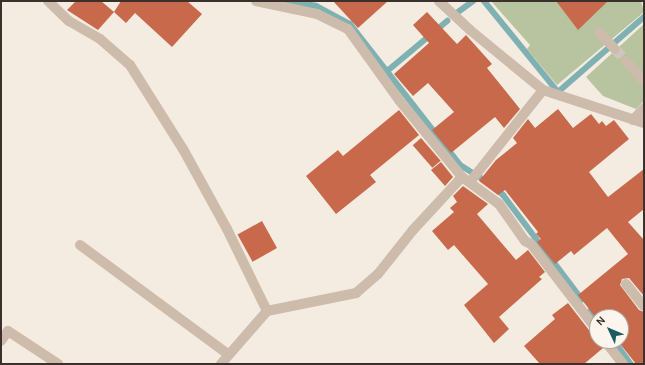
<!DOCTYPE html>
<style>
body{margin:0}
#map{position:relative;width:645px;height:365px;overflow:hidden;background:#f4ebe1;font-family:Karla,sans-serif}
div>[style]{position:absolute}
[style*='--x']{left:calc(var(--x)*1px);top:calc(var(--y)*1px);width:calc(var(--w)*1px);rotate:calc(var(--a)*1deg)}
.green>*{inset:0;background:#b8c4a0}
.stream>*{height:6px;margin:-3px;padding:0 3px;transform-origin:3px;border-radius:3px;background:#7fb0b2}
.building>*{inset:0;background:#c8694b;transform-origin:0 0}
.minor-tunnel>*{height:10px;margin-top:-5px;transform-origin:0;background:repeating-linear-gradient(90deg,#cfc6bd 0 10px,transparent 0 15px)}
.minor>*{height:10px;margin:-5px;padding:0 5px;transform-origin:5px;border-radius:5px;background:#cdbbac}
span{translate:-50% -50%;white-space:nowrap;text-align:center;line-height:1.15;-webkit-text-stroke:3px #fbf5ee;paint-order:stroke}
.frame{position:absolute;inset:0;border:2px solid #3b302b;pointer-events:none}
.north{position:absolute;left:589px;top:309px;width:40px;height:40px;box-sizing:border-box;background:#fbf5ee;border:1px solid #aea6a0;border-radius:50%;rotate:314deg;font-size:11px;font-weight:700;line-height:16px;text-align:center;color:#3b302b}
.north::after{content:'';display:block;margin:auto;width:14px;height:18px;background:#1f5a5e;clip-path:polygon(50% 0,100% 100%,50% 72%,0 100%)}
</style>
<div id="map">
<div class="green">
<i style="clip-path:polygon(491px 1px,641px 1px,644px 12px,557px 85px,527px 49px,530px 45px)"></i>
<i style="clip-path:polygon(644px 24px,644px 101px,636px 109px,603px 96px,586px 77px)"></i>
</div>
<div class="stream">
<i style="--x:286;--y:1;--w:30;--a:9"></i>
<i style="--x:316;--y:6;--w:38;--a:28"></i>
<i style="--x:350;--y:24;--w:179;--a:52"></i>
<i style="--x:460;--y:165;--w:32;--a:32"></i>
<i style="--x:484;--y:1;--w:117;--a:50.9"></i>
<i style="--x:558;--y:92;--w:114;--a:-41.1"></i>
<i style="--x:458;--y:12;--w:19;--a:-36"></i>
<i style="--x:386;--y:72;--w:80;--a:-39.9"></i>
<i style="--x:495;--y:188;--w:11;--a:41"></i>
<i style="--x:503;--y:195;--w:131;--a:53"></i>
<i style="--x:590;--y:311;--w:11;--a:49"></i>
<i style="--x:614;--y:341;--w:29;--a:54"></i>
</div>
<div class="building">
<i style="clip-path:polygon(76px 1px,101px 1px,114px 12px,98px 30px,67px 10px)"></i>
<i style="clip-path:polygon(121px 1px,187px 1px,202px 14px,172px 47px,135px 13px,126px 23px,114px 12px)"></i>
<i style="clip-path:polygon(333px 1px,388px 1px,358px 28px)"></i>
<i style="clip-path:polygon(556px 1px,608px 1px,578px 30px)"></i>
<i style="clip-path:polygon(427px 12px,457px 44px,466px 35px,492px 64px,487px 68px,520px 109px,504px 128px,495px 117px,451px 153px,432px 130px,454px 112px,428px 83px,413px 96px,394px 74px,429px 43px,413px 25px)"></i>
<i style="clip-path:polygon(558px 109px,573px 128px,591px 114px,599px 124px,602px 121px,606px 126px,614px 120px,629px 139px,589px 172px,608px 197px,644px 169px,644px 209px,628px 222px,644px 240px,644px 296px,629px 278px,622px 279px,620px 285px,639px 310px,644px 312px,644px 364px,636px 364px,621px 345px,621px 317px,597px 317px,597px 319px,578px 295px,628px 254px,607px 228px,574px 255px,571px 251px,555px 264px,537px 242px,541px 239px,536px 234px,538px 232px,505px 190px,498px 195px,479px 181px,496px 160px,517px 143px,513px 138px,528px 119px,535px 128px)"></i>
<i style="clip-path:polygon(399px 110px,419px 135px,370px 175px,376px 182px,336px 214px,306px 176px,338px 150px,343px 156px)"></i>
<i style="left:421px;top:138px;width:30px;height:11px;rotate:49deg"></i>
<i style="clip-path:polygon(441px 162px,453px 177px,445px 186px,431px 170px)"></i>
<i style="clip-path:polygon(463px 186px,488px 204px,477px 214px,516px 260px,528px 250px,545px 272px,539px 277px,542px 279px,499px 317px,509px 329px,494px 343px,464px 305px,488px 284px,454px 245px,448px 250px,432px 231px,454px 212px,450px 208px,457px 202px,453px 196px)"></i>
<i style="left:262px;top:221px;width:31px;height:28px;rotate:61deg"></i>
<i style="clip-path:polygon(568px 303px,592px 334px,597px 336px,603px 348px,584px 364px,540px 364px,524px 346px,555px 319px,552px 315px)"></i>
</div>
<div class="minor-tunnel">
<i style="--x:615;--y:49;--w:16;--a:47"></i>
</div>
<div class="minor">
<i style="--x:48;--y:1;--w:29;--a:44"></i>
<i style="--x:69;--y:21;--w:36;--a:30"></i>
<i style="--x:100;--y:39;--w:40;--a:41"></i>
<i style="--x:130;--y:65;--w:99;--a:57.8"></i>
<i style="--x:183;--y:149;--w:91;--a:61.2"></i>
<i style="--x:227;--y:229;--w:91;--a:64"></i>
<i style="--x:256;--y:1;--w:62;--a:12"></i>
<i style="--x:317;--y:14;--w:34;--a:26"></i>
<i style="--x:348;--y:29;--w:87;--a:54.3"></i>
<i style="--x:399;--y:100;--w:99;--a:50.7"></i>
<i style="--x:462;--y:177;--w:46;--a:36.1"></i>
<i style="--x:499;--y:204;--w:45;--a:54.9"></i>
<i style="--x:525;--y:241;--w:7;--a:27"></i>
<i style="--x:531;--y:244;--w:108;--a:52.5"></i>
<i style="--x:439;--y:1;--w:42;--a:43.1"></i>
<i style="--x:470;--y:30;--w:94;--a:39.4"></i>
<i style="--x:543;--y:90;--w:106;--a:18.1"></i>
<i style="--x:599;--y:32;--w:23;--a:47"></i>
<i style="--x:626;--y:61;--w:27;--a:48"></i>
<i style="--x:633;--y:120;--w:16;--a:-47"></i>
<i style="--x:470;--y:182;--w:117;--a:-51.6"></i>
<i style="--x:80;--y:245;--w:184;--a:36.4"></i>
<i style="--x:626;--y:284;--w:28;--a:51"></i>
<i style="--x:1;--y:341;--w:12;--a:-55"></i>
<i style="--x:8;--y:331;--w:60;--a:33.4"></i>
<i style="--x:605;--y:341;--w:29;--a:52"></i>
<i style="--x:221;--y:364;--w:70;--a:-49"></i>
<i style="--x:267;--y:311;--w:91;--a:-11.4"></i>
<i style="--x:356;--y:293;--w:29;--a:-41"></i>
<i style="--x:378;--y:274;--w:56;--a:-51.5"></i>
<i style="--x:413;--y:230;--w:72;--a:-47.2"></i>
</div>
<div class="frame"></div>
<div class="north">N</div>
</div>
